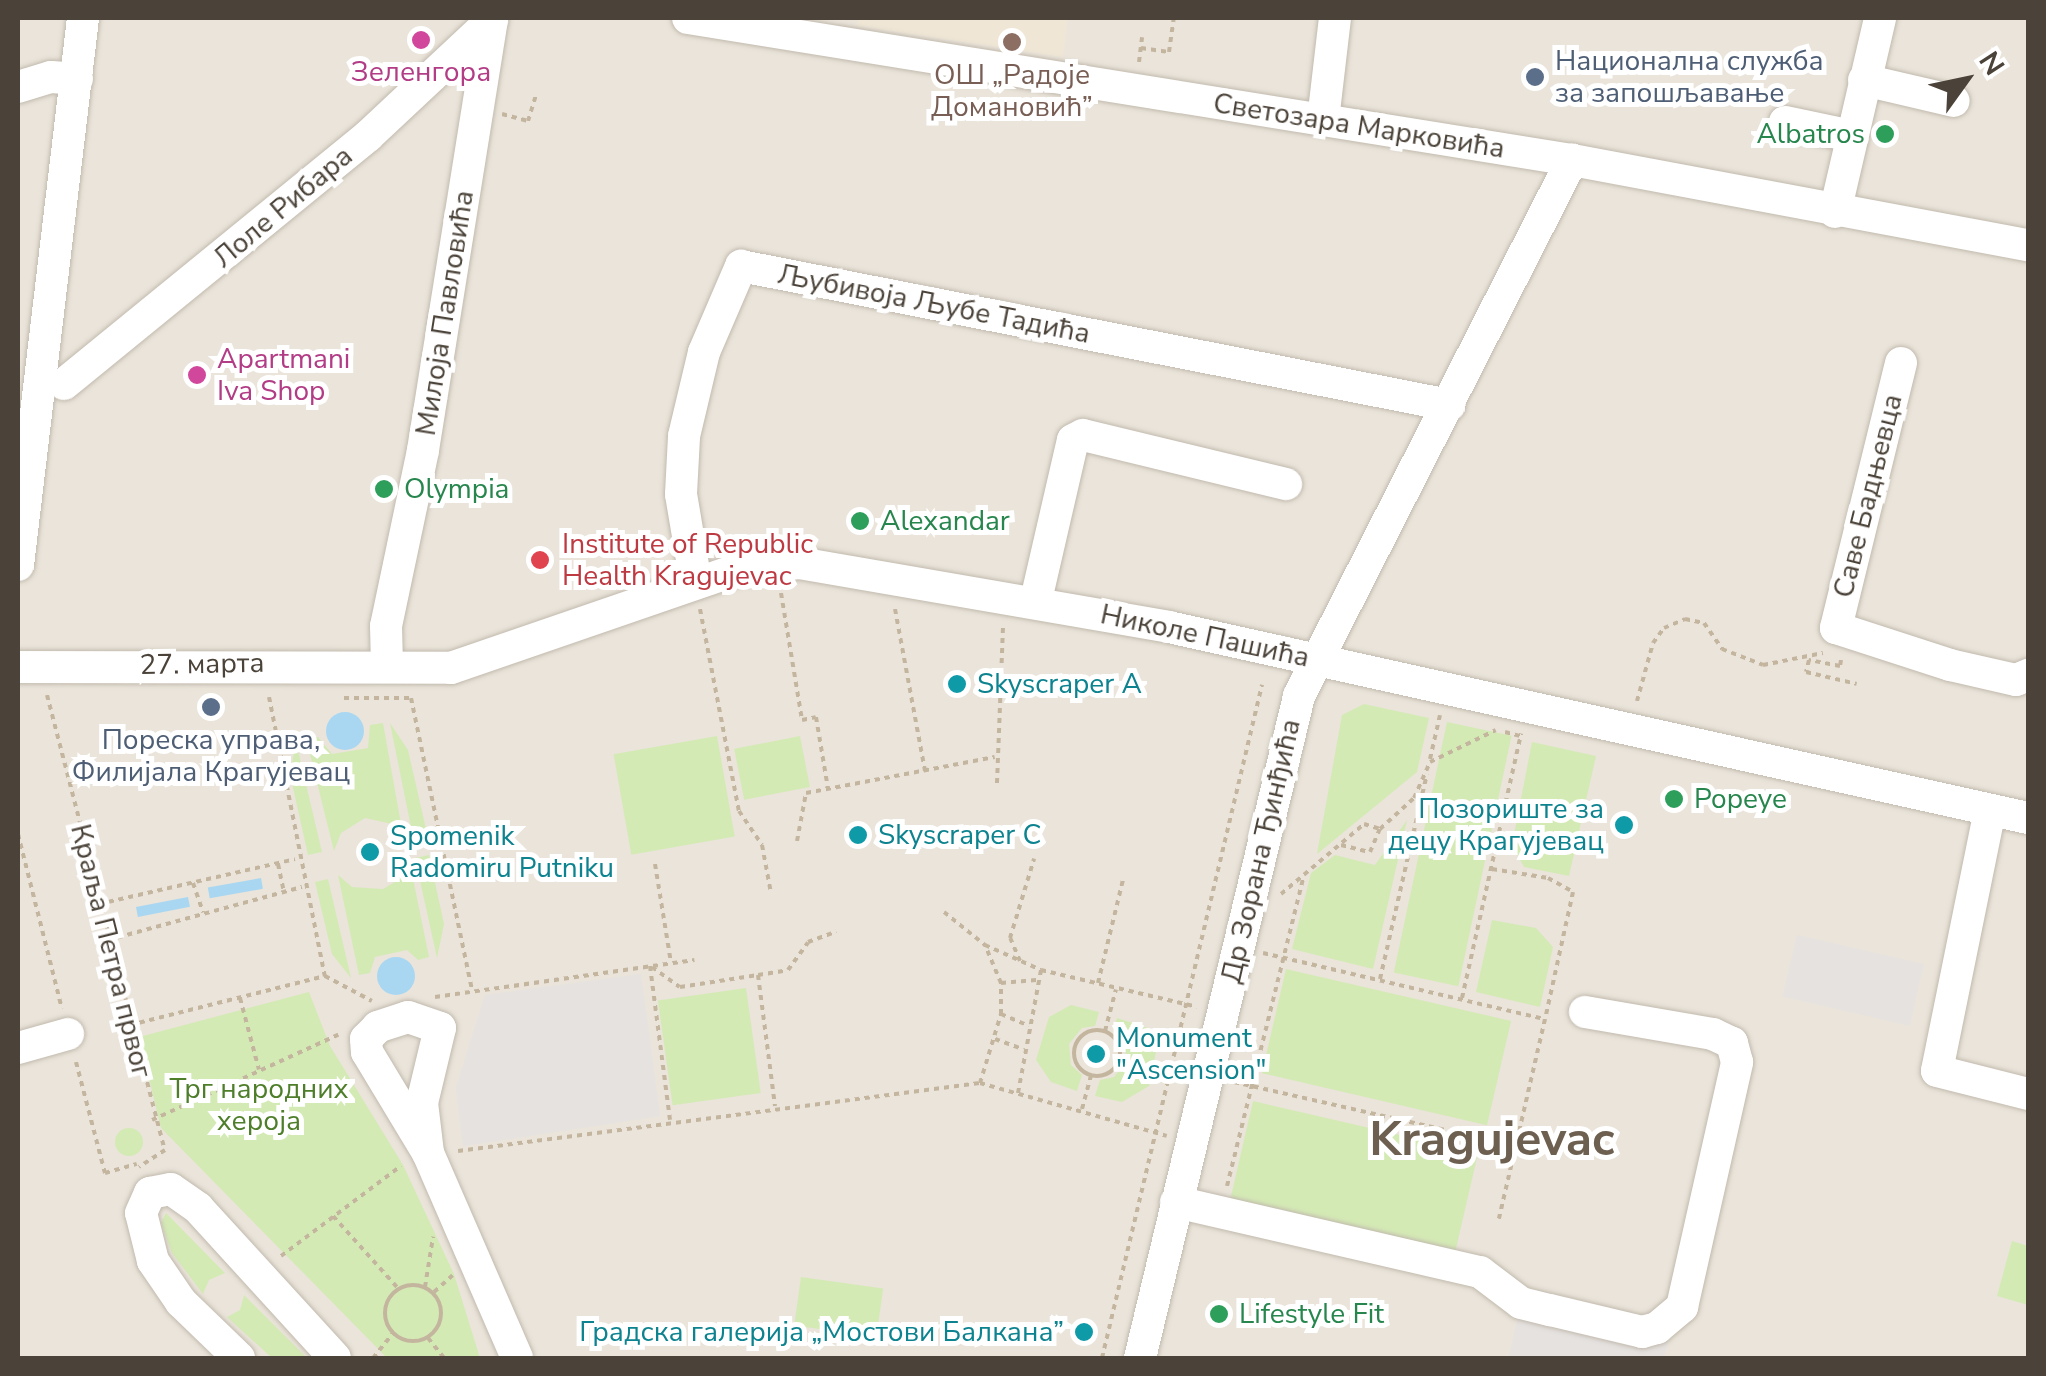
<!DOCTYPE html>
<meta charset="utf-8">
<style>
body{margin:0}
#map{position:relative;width:2046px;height:1376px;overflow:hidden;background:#f6f2ec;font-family:"Nunito Sans",sans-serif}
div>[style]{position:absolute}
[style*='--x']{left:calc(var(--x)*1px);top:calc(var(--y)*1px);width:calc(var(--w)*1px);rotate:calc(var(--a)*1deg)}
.residential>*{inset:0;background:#eae4da;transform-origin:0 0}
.education>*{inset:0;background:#efe6d6}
.green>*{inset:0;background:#d4eab5;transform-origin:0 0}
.round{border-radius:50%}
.parking>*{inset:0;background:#e5e2e0;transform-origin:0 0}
.water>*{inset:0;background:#a9d7f2;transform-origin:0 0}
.path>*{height:4px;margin-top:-2px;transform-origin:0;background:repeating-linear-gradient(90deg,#c4b59f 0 5px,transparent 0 10px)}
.path>.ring{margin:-2px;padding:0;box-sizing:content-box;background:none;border:4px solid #c4b59f;border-radius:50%}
.roads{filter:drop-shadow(0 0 2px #c2baae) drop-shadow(0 0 2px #c2baae)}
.minor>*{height:32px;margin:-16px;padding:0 16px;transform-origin:16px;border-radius:16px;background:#fff}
.dots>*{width:28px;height:28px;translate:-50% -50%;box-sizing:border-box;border:5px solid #fff;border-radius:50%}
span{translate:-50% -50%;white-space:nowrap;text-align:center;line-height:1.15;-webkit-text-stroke:10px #fff;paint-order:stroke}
.service-label{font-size:28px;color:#4e5e75}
.left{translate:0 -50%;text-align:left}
.hotel-label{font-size:28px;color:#b23c85}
.education-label{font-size:28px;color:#785e54}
.street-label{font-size:28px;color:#4b4339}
.leisure-label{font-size:28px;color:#27864d}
.right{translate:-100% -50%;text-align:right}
.health-label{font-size:28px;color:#be3a42}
.culture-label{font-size:28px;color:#0d838f}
.park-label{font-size:28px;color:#4e7e2a}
.town-label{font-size:48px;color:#6e6050;font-weight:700}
.frame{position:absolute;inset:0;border:20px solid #4b4339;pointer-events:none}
.north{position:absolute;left:1916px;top:30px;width:100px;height:100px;-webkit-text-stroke:8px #fff;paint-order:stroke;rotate:57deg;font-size:28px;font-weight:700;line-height:40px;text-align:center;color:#4b4339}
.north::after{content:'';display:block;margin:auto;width:35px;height:45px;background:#4b4339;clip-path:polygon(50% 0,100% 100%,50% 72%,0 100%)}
</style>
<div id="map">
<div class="residential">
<i style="left:18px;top:18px;width:2010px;height:1340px"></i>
</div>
<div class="education">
<i style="clip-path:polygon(858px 18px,1068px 18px,1063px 57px,857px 26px)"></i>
</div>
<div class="green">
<i style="clip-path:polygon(1364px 704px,1429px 718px,1417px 772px,1317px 854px,1342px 715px)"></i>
<i style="left:1447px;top:722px;width:66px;height:256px;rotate:12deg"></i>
<i style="clip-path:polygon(383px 723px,403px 835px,392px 824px,365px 818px,341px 833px,334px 851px,306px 738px,318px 737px,332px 754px,368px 748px,370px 725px)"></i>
<i style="clip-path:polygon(390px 723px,408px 750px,426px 829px,412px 832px)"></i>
<i style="left:717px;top:736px;width:102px;height:105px;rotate:80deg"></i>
<i style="left:800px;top:736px;width:52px;height:67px;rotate:79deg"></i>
<i style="clip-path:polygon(296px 742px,322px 852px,308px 855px,290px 774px)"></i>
<i style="clip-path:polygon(1532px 742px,1596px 756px,1569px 876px,1524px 867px,1512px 845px)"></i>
<i style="clip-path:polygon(1407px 820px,1373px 969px,1292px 949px,1311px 873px,1335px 855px,1375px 865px)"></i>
<i style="clip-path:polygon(429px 855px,444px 924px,437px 958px,415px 858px)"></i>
<i style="clip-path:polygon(409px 859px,429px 957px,418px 960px,407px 950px,375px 957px,370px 973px,359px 975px,338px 875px,352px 887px,383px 889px,398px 880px)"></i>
<i style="clip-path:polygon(328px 879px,351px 978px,332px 954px,315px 882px)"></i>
<i style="clip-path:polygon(1492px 920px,1536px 928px,1553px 947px,1540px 1007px,1476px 992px)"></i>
<i style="left:1286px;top:969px;width:231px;height:107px;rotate:13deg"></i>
<i style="left:746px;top:988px;width:106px;height:89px;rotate:82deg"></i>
<i style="clip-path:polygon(309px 992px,330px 1046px,403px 1165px,454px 1274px,480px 1358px,387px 1358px,161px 1128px,139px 1037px)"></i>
<i style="clip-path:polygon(1071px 1005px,1099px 1012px,1095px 1026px,1082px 1028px,1069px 1044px,1071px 1065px,1082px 1075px,1077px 1091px,1051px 1082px,1036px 1060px,1049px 1017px)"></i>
<i style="clip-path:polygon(1117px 1018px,1148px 1028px,1157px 1047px,1149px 1086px,1122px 1102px,1095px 1096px,1100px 1080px,1114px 1077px,1127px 1060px,1123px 1039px,1113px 1031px)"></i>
<i style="left:1253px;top:1101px;width:231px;height:107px;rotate:13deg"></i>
<i class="round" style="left:115px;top:1128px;width:28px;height:28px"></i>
<i style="clip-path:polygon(166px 1213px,225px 1273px,209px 1280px,203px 1294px,172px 1253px,161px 1223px)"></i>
<i style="clip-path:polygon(2012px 1241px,2028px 1246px,2028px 1305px,1997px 1296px)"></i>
<i style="left:801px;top:1277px;width:83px;height:49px;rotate:8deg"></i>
<i style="clip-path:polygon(244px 1295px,307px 1358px,272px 1358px,227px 1317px,240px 1310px)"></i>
</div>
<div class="parking">
<i style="left:1797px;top:935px;width:130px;height:63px;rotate:13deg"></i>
<i style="clip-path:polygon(641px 974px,660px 1116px,463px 1146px,456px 1088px,485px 995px)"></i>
<i style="clip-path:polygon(1523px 1294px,1671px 1326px,1664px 1358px,1509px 1358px)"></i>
</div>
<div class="water">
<i class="round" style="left:326px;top:712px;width:38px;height:38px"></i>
<i style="left:261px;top:878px;width:11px;height:54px;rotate:80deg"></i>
<i style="left:188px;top:897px;width:10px;height:53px;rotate:79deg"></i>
<i class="round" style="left:377px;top:957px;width:38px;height:38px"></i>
</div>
<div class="path">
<i style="--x:1141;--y:48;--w:28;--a:8"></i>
<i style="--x:1169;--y:52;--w:34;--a:-82"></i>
<i style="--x:1139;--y:62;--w:25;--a:-83"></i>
<i style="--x:502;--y:114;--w:27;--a:15"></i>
<i style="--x:528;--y:121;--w:28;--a:-73"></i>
<i style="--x:781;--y:593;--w:129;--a:80.6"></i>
<i style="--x:802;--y:720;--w:14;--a:-12"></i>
<i style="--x:816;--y:717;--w:73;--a:80.5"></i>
<i style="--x:700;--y:609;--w:206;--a:79.1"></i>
<i style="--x:739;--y:811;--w:41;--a:55.9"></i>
<i style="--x:762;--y:845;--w:49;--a:79.4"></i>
<i style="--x:895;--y:609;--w:165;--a:79.5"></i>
<i style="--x:1841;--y:660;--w:6;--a:99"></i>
<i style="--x:1840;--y:666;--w:32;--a:-169"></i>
<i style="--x:1809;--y:660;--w:12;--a:104"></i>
<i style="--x:1806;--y:672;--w:52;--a:13.2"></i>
<i style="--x:47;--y:695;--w:470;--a:75.5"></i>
<i style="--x:165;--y:1150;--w:31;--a:147"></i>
<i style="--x:269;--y:697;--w:285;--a:78.7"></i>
<i style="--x:344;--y:698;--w:67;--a:0"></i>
<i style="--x:411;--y:698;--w:298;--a:78.2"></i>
<i style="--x:1637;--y:701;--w:60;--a:-74.6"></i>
<i style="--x:1653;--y:643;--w:19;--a:-54"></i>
<i style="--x:1664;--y:628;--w:23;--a:-23"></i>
<i style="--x:1685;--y:619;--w:19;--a:12"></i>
<i style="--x:1704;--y:623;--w:32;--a:55"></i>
<i style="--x:1722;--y:649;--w:44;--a:21.3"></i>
<i style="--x:1763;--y:665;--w:61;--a:-11.3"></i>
<i style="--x:1505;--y:732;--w:16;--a:15"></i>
<i style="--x:1430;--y:759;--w:45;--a:-77.2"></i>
<i style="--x:997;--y:783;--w:159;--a:-87.8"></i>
<i style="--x:18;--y:834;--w:180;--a:75.9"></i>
<i style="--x:797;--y:841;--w:49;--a:-79.4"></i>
<i style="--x:806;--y:793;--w:192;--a:-10.8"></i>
<i style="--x:1341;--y:845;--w:30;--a:14"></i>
<i style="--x:1370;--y:852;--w:25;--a:-67"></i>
<i style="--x:278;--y:864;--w:29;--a:78"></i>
<i style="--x:655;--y:864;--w:100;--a:80.8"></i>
<i style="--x:1492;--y:869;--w:57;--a:9.1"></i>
<i style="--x:1548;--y:878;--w:29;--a:29"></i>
<i style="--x:1573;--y:892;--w:130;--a:102.4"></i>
<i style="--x:193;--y:883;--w:31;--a:71"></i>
<i style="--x:1281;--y:894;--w:109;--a:-40.1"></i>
<i style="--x:1364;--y:824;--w:17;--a:17"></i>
<i style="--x:1380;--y:829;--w:46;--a:-42.4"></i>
<i style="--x:1414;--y:798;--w:39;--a:-66"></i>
<i style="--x:1430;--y:762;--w:73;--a:-25.9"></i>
<i style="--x:99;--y:904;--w:201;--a:-12.9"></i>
<i style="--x:944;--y:912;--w:53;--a:38.8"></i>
<i style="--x:985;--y:945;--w:61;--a:24.1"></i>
<i style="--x:1041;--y:970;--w:160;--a:13.3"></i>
<i style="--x:108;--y:940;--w:201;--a:-15.3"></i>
<i style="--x:1263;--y:953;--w:290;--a:13.2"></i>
<i style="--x:1545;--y:1019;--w:205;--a:103"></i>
<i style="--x:1020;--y:961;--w:25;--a:-113"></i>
<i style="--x:1010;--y:938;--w:83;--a:-73.1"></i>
<i style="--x:650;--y:966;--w:155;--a:82.6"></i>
<i style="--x:652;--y:967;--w:34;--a:36"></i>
<i style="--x:680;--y:987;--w:79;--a:-8.7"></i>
<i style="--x:758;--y:975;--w:132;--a:82.6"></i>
<i style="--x:758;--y:975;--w:30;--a:-9"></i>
<i style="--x:788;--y:970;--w:34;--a:-54"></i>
<i style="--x:808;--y:942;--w:30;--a:-20"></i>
<i style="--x:1380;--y:979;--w:210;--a:-77.1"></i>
<i style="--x:1001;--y:983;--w:38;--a:-5"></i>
<i style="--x:1098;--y:983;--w:106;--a:-76.4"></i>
<i style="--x:435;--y:997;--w:262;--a:-8.1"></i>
<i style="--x:240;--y:998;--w:74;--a:75.2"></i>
<i style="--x:1462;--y:998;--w:271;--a:-77.4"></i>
<i style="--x:1001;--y:1014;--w:30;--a:23"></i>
<i style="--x:130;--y:1025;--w:201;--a:-14.1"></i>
<i style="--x:325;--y:976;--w:53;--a:28"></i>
<i class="ring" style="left:1074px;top:1030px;width:42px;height:42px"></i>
<i style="--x:1105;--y:1031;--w:43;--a:-75.3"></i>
<i style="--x:995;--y:1039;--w:30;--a:20"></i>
<i style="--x:76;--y:1062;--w:115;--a:75.4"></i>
<i style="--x:105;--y:1173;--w:33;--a:-16"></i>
<i style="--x:1234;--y:1082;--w:280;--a:12.8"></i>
<i style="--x:980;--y:1083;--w:72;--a:-73.1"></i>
<i style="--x:1001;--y:1014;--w:31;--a:-90"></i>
<i style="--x:1001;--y:983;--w:41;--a:-112.8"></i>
<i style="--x:1018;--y:1093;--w:125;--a:-79.4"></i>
<i style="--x:1082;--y:1109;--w:35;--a:-75"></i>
<i style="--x:152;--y:1120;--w:205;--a:-24.6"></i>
<i style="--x:458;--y:1151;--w:526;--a:-7.42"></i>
<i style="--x:980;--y:1083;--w:194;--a:15.8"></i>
<i style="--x:1227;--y:1186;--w:320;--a:-76.1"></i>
<i style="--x:333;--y:1216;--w:96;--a:48"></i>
<i style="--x:281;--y:1256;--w:150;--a:-36.9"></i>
<i class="ring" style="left:385px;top:1285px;width:52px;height:52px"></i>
<i style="--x:425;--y:1287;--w:51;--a:-80.9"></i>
<i style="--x:434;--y:1292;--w:25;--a:-42"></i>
<i style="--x:428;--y:1338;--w:26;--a:51"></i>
<i style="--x:373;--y:1358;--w:32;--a:-51"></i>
<i style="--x:1102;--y:1358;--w:692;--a:-76.63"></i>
</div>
<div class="roads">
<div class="minor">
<i style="--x:688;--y:18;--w:895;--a:9.13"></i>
<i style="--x:1572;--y:160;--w:464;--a:10.6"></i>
<i style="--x:1864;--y:80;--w:92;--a:13.1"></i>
<i style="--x:18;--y:87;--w:34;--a:-17"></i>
<i style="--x:51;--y:77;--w:26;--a:4"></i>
<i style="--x:1323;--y:120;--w:103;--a:-83.3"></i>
<i style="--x:1785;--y:122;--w:68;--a:11.8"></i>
<i style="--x:1835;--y:212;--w:199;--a:-76.9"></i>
<i style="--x:1901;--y:363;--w:273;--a:103.8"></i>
<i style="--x:1836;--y:628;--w:120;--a:18"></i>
<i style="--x:1950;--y:665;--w:68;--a:12.8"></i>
<i style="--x:2016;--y:680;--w:13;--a:-23"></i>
<i style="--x:64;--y:384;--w:392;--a:-39.2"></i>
<i style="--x:368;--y:136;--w:170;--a:-43.1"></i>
<i style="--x:18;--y:565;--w:551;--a:-83.22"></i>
<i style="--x:696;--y:583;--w:90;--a:-99.6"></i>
<i style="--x:681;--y:494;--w:58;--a:-87"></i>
<i style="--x:684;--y:436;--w:86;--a:-76.6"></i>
<i style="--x:704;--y:352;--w:94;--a:-66.7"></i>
<i style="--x:741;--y:266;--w:722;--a:11.11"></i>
<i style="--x:1036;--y:600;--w:164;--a:-77"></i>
<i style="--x:1073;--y:440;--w:11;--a:-27"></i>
<i style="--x:1083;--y:435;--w:209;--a:13.6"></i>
<i style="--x:387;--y:666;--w:40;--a:-91.4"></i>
<i style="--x:386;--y:626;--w:180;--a:-78.1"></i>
<i style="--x:423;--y:450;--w:437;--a:-80.9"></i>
<i style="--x:18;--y:667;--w:433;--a:0.1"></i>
<i style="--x:451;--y:668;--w:301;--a:-19"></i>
<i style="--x:736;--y:570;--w:63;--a:-6.3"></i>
<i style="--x:799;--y:563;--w:375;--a:9.8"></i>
<i style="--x:1169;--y:627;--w:880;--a:12.54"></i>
<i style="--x:1990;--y:810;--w:266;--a:101.5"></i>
<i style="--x:1937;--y:1071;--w:94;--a:14.2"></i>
<i style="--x:18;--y:1048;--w:52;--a:-15.6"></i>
<i style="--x:428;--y:1153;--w:50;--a:-96.8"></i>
<i style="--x:422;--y:1103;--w:77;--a:-76.5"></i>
<i style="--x:440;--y:1028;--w:34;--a:-161"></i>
<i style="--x:408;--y:1017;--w:32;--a:162"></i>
<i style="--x:378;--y:1027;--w:17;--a:135"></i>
<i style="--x:366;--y:1039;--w:13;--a:86"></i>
<i style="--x:367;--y:1052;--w:118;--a:58.9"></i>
<i style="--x:428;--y:1153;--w:223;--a:66.5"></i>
<i style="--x:1176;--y:1202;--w:312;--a:13"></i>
<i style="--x:1480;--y:1272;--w:51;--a:37.1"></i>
<i style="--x:1521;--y:1303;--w:30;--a:14"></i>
<i style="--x:1550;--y:1310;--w:95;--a:13.4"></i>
<i style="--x:1642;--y:1332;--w:16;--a:-15"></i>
<i style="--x:1657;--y:1328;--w:33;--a:-40"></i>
<i style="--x:1682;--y:1307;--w:251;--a:-77.3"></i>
<i style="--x:1737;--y:1062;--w:20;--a:-105"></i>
<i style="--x:1732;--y:1043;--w:21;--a:-155"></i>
<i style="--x:1713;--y:1034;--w:130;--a:-170.2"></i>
<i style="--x:239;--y:1358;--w:81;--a:-136"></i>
<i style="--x:181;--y:1302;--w:50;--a:-124.3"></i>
<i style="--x:153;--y:1261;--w:49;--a:-104"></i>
<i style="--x:141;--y:1213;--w:22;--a:-66"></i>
<i style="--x:150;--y:1193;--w:21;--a:-11"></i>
<i style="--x:171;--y:1189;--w:33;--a:35"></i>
<i style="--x:198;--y:1208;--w:203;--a:47.6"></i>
<i style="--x:1140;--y:1358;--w:681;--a:-76.49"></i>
<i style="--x:1299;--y:696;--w:602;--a:-63.01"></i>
</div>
</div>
<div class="dots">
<i style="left:421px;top:40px;background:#d1479c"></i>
<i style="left:1012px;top:42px;background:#8d6e63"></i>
<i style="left:1535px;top:77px;background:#5c6f8a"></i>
<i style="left:1885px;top:134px;background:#2e9e5b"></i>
<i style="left:197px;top:375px;background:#d1479c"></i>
<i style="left:384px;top:489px;background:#2e9e5b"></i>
<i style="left:860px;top:521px;background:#2e9e5b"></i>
<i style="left:540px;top:560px;background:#e0444e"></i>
<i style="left:957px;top:684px;background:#0f9aa8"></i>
<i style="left:211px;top:707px;background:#5c6f8a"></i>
<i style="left:1674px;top:799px;background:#2e9e5b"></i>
<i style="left:1624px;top:825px;background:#0f9aa8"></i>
<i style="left:858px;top:835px;background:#0f9aa8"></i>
<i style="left:370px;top:852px;background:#0f9aa8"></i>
<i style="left:1096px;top:1054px;background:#0f9aa8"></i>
<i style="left:1219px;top:1314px;background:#2e9e5b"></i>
<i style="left:1084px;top:1332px;background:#0f9aa8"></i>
</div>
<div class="service-label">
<span class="left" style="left:1555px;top:77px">Национална служба<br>за запошљавање</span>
<span style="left:211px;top:756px">Пореска управа,<br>Филијала Крагујевац</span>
</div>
<div class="hotel-label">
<span style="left:421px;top:72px">Зеленгора</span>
<span class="left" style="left:217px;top:375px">Apartmani<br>Iva Shop</span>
</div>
<div class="education-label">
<span style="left:1012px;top:91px">ОШ „Радоје<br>Домановић”</span>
</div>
<div class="street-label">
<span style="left:1359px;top:126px;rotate:9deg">Светозара Марковића</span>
<span style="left:283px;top:207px;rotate:-40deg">Лоле Рибара</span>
<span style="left:934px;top:304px;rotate:11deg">Љубивоја Љубе Тадића</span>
<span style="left:445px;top:313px;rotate:-81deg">Милоја Павловића</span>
<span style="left:1868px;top:496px;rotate:-76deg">Саве Бадњевца</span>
<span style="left:1205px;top:636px;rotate:12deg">Николе Пашића</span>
<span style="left:202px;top:664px;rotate:-1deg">27. марта</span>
<span style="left:1261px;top:851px;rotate:-77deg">Др Зорана Ђинђића</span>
<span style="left:111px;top:951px;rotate:76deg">Краља Петра првог</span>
</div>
<div class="leisure-label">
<span class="right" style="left:1865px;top:134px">Albatros</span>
<span class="left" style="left:404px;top:489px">Olympia</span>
<span class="left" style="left:880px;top:521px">Alexandar</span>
<span class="left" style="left:1694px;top:799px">Popeye</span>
<span class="left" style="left:1239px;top:1314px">Lifestyle Fit</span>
</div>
<div class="health-label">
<span class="left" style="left:562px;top:560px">Institute of Republic<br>Health Kragujevac</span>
</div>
<div class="culture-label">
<span class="left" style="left:977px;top:684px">Skyscraper A</span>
<span class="right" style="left:1604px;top:825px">Позориште за<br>децу Крагујевац</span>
<span class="left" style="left:878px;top:835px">Skyscraper C</span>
<span class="left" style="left:390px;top:852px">Spomenik<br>Radomiru Putniku</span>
<span class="left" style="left:1116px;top:1054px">Monument<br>"Ascension"</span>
<span class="right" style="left:1064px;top:1332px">Градска галерија „Мостови Балкана”</span>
</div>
<div class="park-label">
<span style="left:259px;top:1105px">Трг народних<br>хероја</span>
</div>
<div class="town-label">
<span style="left:1492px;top:1140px">Kragujevac</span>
</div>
<div class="frame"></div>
<div class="north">N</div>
</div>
